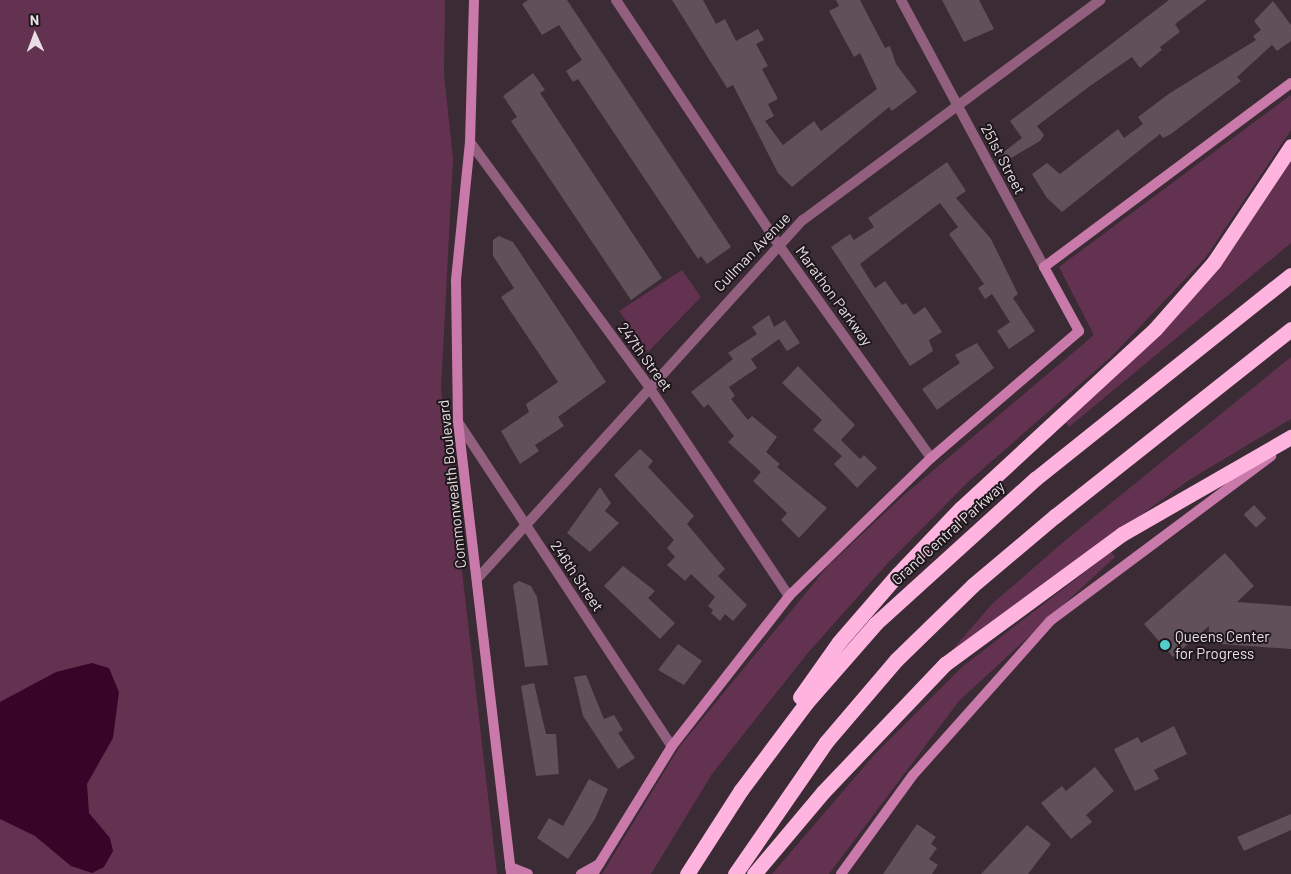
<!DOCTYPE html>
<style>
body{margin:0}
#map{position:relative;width:1291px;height:874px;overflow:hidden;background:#3a2b34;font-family:Barlow,sans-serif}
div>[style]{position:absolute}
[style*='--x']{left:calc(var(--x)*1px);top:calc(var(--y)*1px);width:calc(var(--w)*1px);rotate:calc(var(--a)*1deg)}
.green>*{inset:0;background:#643251}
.water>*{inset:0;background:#370528}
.building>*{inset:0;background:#61505a;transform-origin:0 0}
.street>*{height:10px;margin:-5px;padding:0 5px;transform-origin:5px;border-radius:5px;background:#92607e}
.secondary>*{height:10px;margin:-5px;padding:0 5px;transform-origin:5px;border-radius:5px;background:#c97aaa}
.highway>*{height:15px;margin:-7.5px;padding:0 7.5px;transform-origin:7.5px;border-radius:7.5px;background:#feb4df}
.dots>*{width:14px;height:14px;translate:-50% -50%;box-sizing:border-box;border:2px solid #1d161a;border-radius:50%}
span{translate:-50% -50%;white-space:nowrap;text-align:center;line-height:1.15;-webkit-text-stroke:4px #1d161a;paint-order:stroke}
.street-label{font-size:15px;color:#e9dee4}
.poi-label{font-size:15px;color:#e9dee4}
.left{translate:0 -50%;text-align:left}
.north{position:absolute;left:10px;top:10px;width:50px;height:50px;-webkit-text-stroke:4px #1d161a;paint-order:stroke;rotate:358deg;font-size:14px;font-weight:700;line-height:20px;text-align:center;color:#e9dee4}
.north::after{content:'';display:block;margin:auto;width:18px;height:22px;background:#e9dee4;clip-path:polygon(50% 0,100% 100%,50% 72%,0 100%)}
</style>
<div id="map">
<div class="green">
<i style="clip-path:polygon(0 0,445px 0,444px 74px,453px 159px,441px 389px,497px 874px,0 874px)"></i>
<i style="clip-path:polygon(1291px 95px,1291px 130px,1206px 257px,1111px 357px,970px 480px,886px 565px,807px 654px,712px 774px,651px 874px,602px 874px,680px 746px,828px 566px,904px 495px,1094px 335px,1059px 267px)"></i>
<i style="clip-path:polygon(1291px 160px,1291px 243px,1069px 427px,1065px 422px,1192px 297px,1227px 256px)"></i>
<i style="clip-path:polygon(682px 270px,701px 297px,648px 352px,619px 311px)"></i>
<i style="clip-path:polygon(1291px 357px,1291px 419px,1189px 480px,947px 656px,992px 604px,1068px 538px)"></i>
<i style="clip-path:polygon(1111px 552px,1115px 557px,959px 701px,829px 874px,772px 874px,875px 754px,962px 667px)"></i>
</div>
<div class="water">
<i style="clip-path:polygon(92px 663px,109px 668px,119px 692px,113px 738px,87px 784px,89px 813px,110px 838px,113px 851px,104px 867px,92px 873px,71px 866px,35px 836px,0 819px,0 702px,56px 672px)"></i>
</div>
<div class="building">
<i style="clip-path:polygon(528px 0,567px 0,731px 247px,707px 264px,701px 256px,698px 259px,578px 79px,573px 82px,566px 71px,582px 60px,559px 25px,542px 35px,522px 4px)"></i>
<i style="clip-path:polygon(672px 0,703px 0,716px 24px,725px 19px,736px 41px,758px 29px,764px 40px,756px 44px,768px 66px,762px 69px,778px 99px,768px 104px,774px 116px,765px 121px,783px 145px,814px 121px,821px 131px,877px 89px,860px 53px,854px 57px,829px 11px,839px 6px,836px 0,860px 0,885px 48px,890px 46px,896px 64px,917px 92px,892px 111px,889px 107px,792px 187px,778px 173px,733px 85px,727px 88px)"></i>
<i style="clip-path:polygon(942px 0,979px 0,994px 29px,964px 42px)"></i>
<i style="clip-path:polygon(1169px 0,1207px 0,1175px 24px,1180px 32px,1160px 47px,1162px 50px,1140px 68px,1132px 57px,1090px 86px,1037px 126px,1044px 135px,1040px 141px,1006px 161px,1001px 154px,1022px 138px,1010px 121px)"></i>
<i style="clip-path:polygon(1273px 1px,1291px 25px,1291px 41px,1277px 51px,1272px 45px,1237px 77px,1241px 81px,1171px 134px,1163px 138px,1160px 134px,1062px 212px,1047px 198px,1032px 174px,1047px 163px,1060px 174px,1118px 129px,1124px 138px,1143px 124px,1138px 117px,1170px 93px,1256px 40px,1253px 36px,1261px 30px,1254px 21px)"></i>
<i style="clip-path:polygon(533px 73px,545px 90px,540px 93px,662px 278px,631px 300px,511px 121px,517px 117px,503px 96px)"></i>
<i style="clip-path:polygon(947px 162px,966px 191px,956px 198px,991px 239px,1018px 294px,1013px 298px,1035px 331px,1009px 349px,997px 331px,1010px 322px,992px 294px,985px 299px,978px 288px,984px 284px,949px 234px,958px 227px,940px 203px,860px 264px,875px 288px,885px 281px,902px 305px,906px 303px,914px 315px,925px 307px,942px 332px,929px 340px,933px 351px,910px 366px,831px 247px,850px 234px,854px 240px,874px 227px,868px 218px)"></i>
<i style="clip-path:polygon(499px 236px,513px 242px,606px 382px,558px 417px,564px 426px,535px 445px,539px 451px,520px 464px,501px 431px,529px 412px,526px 404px,558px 382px,501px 297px,514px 288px,493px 256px,493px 240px)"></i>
<i style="clip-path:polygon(769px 315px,774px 327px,785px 320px,800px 343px,787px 351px,779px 339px,751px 359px,757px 368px,729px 387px,735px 396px,731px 399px,748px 420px,752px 416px,777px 437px,766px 452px,780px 464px,777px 467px,827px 508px,799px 538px,781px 520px,787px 513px,753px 481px,761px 472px,728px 442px,734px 436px,708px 404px,704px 408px,691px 392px,733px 359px,728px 353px,757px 334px,752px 327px)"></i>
<i style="clip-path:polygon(977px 343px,994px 368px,937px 410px,922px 389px,960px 363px,955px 355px)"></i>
<i style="clip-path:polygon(798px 366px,855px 425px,841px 440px,860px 459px,864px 455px,877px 468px,857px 488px,834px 464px,842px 456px,813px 430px,822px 420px,782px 383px)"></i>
<i style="clip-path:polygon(640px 449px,653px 461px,648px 467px,694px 516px,687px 524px,725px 569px,718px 576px,747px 605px,733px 621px,725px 614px,720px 621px,711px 613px,713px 610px,708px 606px,715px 597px,691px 574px,685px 581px,667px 565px,675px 557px,667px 548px,674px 540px,614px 475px)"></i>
<i style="clip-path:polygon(600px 487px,611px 503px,605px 511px,619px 523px,590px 552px,567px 533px)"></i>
<i style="left:1254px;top:505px;width:18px;height:14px;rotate:47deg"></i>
<i style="clip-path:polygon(1225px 553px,1254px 586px,1237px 602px,1291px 606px,1291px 649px,1208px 643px,1209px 626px,1173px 657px,1144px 624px)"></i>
<i style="clip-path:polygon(623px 566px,655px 591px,648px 598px,675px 623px,660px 639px,604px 586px)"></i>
<i style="clip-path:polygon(519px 581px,531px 586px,537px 597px,548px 665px,525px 667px,513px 585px)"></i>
<i style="clip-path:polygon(678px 644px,702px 661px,684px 685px,658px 670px)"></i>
<i style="clip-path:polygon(586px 675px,604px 719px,614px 715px,623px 730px,618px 733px,635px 758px,618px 769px,583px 716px,574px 677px)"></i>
<i style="clip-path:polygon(534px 683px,546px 734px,556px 734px,559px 774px,536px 776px,521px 686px)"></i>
<i style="clip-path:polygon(1174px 726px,1187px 754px,1154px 770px,1159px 779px,1135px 791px,1114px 749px,1138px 737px,1141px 743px)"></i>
<i style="clip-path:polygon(1095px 767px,1114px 791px,1086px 815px,1092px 822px,1071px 839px,1041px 803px,1062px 786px,1066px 791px)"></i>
<i style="clip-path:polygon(589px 779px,608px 789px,595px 819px,568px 859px,537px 838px,549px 818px,563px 826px)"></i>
<i style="clip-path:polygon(1291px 814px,1291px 830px,1244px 851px,1237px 837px)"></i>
<i style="clip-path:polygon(917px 824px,936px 837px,931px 844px,937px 848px,929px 859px,938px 865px,932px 874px,883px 874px)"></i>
<i style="clip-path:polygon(1027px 825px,1051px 844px,1028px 874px,981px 874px)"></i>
</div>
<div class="street">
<i style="--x:616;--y:0;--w:293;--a:56.4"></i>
<i style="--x:778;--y:244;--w:263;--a:54.4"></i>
<i style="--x:901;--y:0;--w:303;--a:61.8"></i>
<i style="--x:470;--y:142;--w:303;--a:53.8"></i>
<i style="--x:649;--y:387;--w:252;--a:56.2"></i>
<i style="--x:458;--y:422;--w:388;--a:56.6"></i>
<i style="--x:477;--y:579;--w:485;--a:-47.8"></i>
<i style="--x:803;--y:220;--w:370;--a:-36.5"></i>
</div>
<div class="secondary">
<i style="--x:474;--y:0;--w:142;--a:91.6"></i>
<i style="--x:470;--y:142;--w:140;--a:95.8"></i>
<i style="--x:456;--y:281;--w:141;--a:89.2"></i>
<i style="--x:458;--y:422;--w:455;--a:83.3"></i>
<i style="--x:510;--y:867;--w:19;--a:21"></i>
<i style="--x:581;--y:874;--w:21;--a:-29"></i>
<i style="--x:593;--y:874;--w:150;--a:-58.3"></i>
<i style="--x:672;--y:746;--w:190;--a:-52"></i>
<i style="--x:789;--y:596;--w:198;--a:-44.2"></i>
<i style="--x:931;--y:458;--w:195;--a:-40.6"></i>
<i style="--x:1079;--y:331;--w:73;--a:-118.7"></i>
<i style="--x:1044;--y:267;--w:308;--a:-36.7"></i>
<i style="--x:841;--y:874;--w:122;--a:-54"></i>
<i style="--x:913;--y:775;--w:206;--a:-48.3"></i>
<i style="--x:1050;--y:621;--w:276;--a:-36.7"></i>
</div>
<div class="highway">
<i style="--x:800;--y:697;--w:67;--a:-54.7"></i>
<i style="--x:839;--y:642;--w:90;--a:-49.1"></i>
<i style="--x:898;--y:574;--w:90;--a:-46.4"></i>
<i style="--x:960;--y:509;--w:265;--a:-42.7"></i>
<i style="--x:1155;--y:329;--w:89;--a:-48.6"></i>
<i style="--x:1214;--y:262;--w:139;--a:-56.4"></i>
<i style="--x:687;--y:874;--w:100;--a:-57.3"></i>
<i style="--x:741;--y:790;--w:109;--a:-53.2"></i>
<i style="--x:806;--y:703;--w:106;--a:-48.8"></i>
<i style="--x:876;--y:623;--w:215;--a:-42.2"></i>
<i style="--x:1035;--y:479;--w:327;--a:-38.6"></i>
<i style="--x:735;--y:874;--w:160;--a:-55.4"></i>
<i style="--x:826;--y:742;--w:108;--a:-49.5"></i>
<i style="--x:896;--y:660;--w:107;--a:-44.2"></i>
<i style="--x:973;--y:585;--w:107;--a:-40.1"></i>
<i style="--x:1055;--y:516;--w:301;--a:-38.4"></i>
<i style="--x:754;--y:874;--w:107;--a:-49.9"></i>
<i style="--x:823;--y:792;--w:177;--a:-46.4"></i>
<i style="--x:945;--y:664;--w:220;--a:-36.3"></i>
<i style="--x:1122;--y:534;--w:195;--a:-29.9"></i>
</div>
<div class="dots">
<i style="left:1165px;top:645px;background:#53cdcb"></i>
</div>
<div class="street-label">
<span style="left:1003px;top:159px;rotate:62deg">251st Street</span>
<span style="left:752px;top:252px;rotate:-46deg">Cullman Avenue</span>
<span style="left:834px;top:296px;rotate:54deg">Marathon Parkway</span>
<span style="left:645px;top:357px;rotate:54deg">247th Street</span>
<span style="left:452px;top:484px;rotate:-96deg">Commonwealth Boulevard</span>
<span style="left:948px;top:533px;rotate:-42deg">Grand Central Parkway</span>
<span style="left:577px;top:576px;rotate:56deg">246th Street</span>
</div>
<div class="poi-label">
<span class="left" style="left:1175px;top:645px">Queens Center<br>for Progress</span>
</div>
<div class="north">N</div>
</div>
